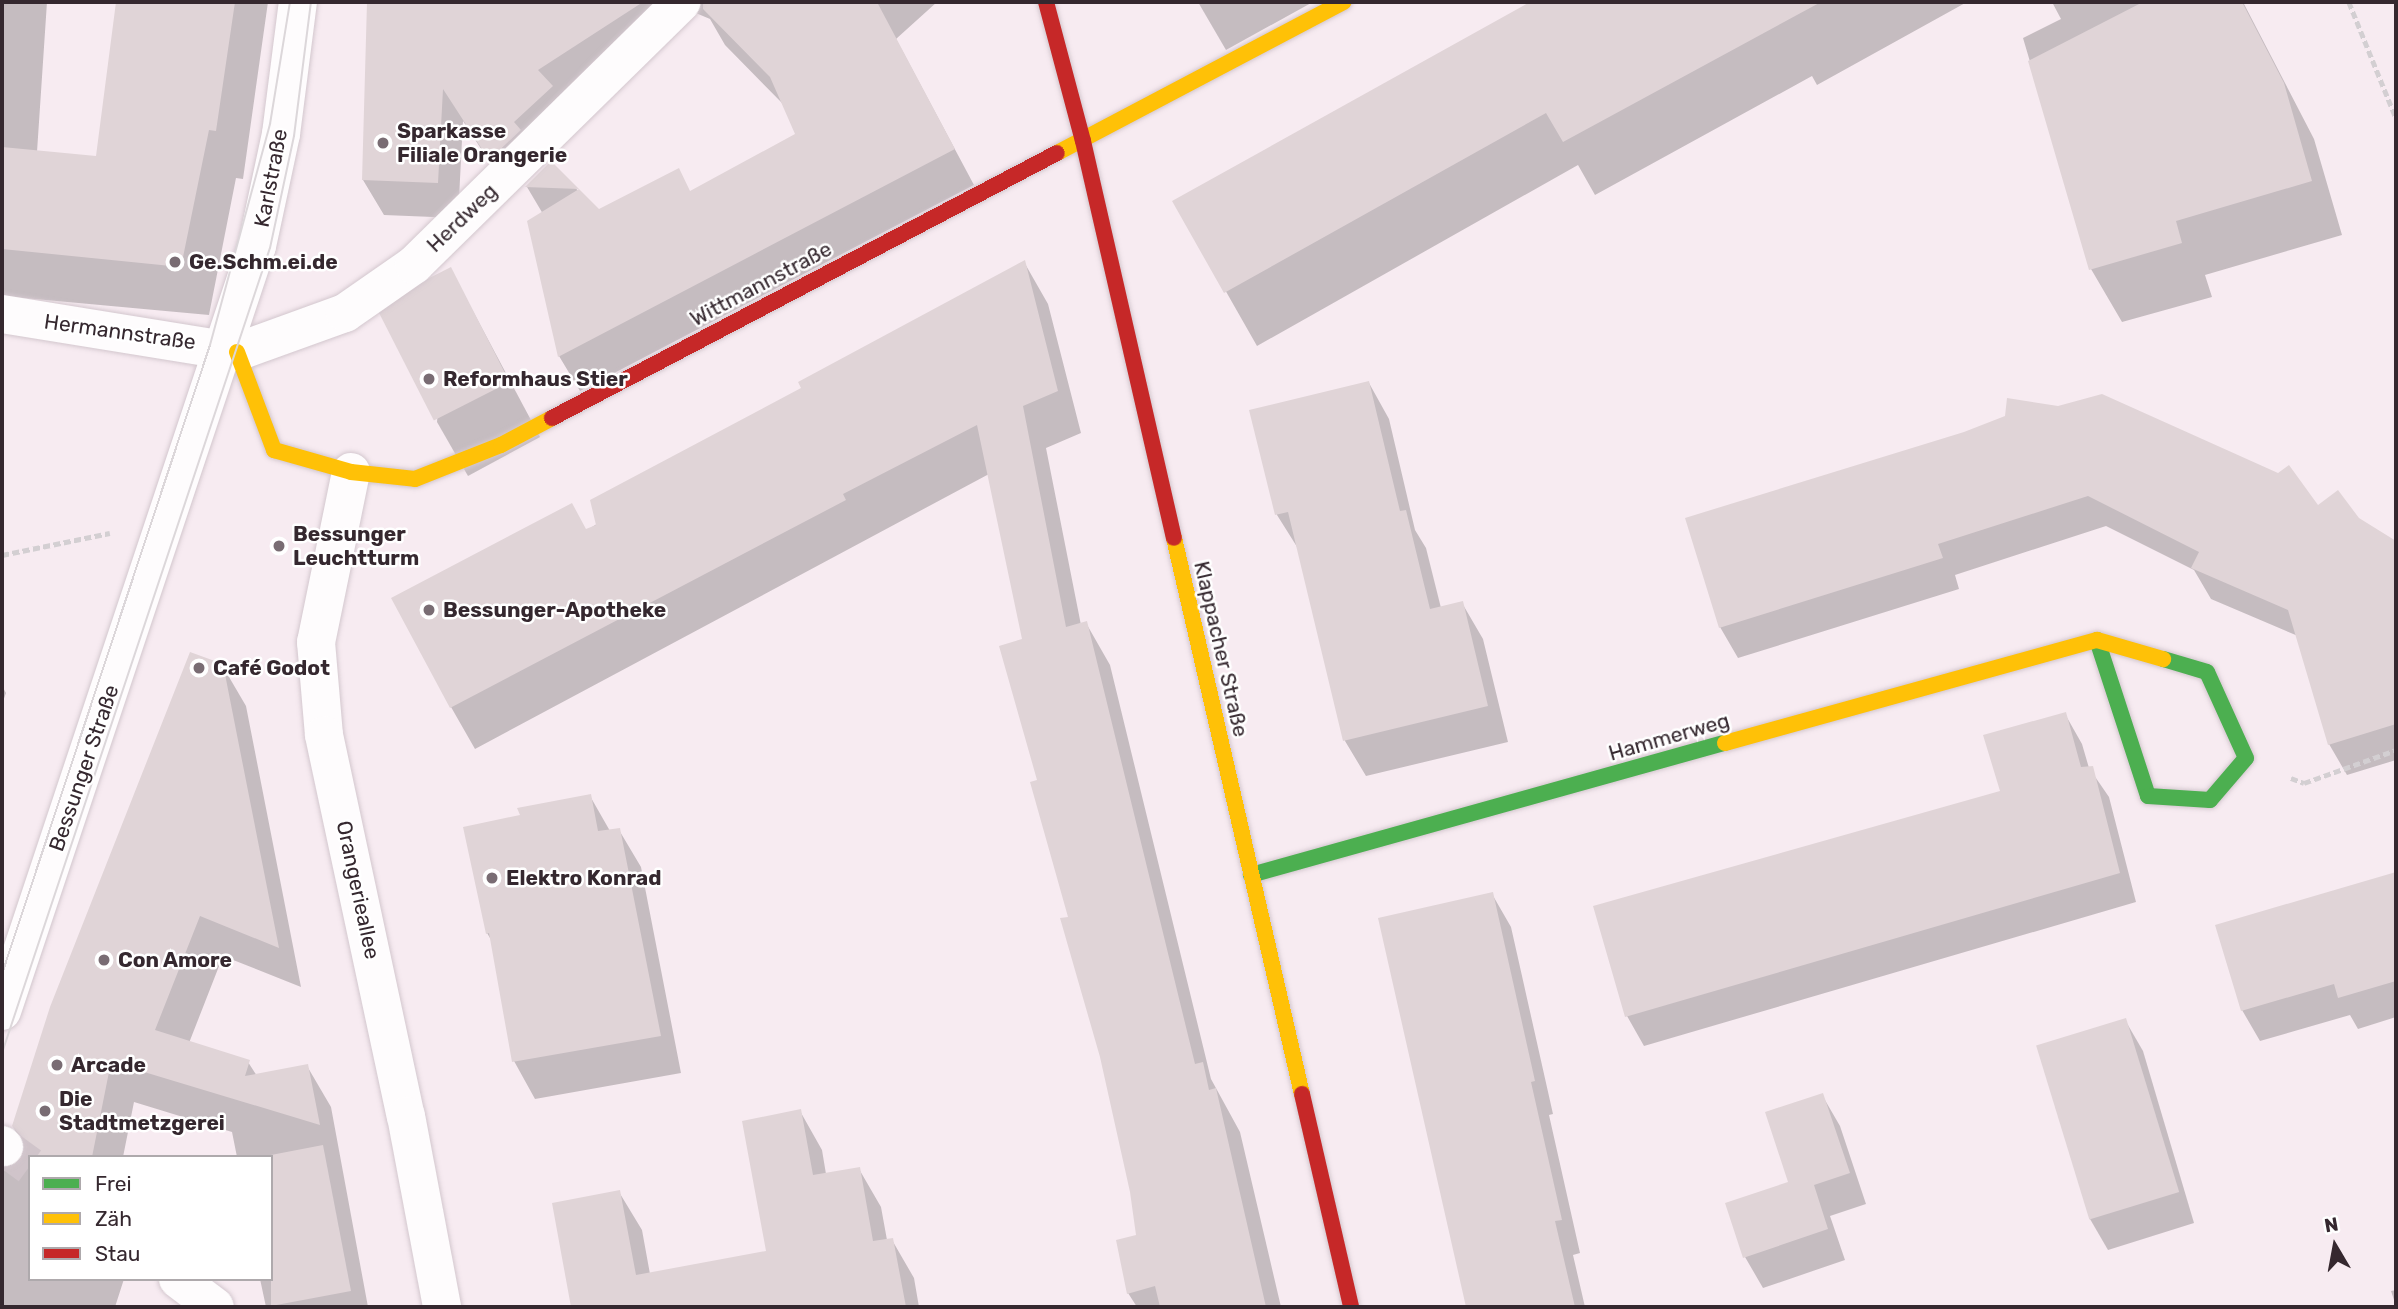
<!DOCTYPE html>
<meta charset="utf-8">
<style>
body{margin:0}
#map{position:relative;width:2398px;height:1309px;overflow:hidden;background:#f7ebf1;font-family:Rubik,sans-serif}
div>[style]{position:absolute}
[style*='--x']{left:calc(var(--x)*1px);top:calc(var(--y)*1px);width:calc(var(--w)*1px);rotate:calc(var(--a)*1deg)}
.shadow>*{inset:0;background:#0003}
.building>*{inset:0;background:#e0d4d7;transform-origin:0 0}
.street-tunnel>*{height:38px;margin-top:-19px;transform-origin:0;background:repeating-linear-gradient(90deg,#d0c4ca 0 38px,transparent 0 57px)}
.path>*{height:4.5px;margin-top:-2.25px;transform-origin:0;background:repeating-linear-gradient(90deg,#d3cfd2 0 7px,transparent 0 10.5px)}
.roads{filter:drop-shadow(0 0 2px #d3c7ce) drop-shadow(0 0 2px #d3c7ce)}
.street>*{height:38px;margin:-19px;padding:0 19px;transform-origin:19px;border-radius:19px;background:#fefcfd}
.fast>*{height:16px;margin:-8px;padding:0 8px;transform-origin:8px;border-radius:8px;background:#4caf50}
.slow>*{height:16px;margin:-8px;padding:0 8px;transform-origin:8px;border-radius:8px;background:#ffc107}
.jam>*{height:16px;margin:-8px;padding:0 8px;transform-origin:8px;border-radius:8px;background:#c62828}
.tram>*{height:2px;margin:-1px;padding:0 1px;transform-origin:1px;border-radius:1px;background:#dcd7da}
.dots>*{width:19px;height:19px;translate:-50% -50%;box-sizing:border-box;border:4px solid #fff;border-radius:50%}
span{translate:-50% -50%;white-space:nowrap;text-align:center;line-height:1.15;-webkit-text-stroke:5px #fff;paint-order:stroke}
.poi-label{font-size:21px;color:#35282f;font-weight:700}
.left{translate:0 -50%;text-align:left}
.street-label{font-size:21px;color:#35282f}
.frame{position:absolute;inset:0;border:4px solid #35282f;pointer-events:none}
.legend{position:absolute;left:28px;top:1155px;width:245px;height:126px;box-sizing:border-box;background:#fff;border:2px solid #aea9ac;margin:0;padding:9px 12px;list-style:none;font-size:21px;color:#35282f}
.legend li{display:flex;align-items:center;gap:14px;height:35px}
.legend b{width:35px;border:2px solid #aea9ac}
.north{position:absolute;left:2300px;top:1211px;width:70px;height:70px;-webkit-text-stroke:5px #fff;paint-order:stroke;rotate:350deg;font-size:19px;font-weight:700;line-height:28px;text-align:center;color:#35282f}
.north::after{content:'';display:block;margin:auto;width:24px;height:32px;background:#35282f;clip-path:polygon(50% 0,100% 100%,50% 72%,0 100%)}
</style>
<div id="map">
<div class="shadow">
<i style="clip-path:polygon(2px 2px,47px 2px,37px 152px,97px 157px,117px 2px,268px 2px,243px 179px,236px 178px,209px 315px,2px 296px)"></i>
<i style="clip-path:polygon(369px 2px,937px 2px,896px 39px,974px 185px,580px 391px,559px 356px,543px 214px,527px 187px,551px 163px,598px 211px,690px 192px,797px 135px,783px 104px,725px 45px,710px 19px,691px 11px,511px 195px,463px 121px,458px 218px,384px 215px,363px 180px)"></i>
<i style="clip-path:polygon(1198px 2px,1313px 2px,1226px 50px)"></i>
<i style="clip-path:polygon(1538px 2px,1967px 2px,1817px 85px,1812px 76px,1595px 195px,1578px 165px,1257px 346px,1175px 202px)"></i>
<i style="clip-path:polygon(2052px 2px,2243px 2px,2314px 139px,2342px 235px,2205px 275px,2212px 297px,2122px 322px,2091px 269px,2023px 38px,2061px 19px)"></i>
<i style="clip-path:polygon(1024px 262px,1048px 304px,1081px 433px,1046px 448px,1081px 625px,1086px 623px,1110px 665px,1211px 1079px,1240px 1132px,1281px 1307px,1137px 1307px,1128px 1293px,1138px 1236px,1132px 1191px,1039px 781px,1024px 640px,989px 474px,475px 749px,451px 707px,586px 531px,804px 388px)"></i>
<i style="clip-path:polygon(451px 270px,540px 437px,468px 476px,437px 422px)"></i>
<i style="clip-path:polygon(1369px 383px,1389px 419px,1415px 530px,1426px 548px,1441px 608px,1462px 603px,1483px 639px,1508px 742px,1366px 776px,1345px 741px,1299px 550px,1277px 515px,1251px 411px)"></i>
<i style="clip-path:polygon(1965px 434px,2318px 507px,2358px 519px,2394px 542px,2396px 760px,2347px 775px,2329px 744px,2298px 636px,2211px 599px,2194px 570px,2106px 526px,1955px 575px,1959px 589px,1738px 658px,1720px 627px)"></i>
<i style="clip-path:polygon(222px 665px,246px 706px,301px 987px,223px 956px,189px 1043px,248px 1062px,257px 1076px,307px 1066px,331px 1107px,368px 1307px,266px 1307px,260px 1279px,271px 1279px,271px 1157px,237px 1157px,232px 1132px,134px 1102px,123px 1157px,30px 1157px,30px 1279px,124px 1279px,115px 1307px,2px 1307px,2px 1171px,11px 1169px,27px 1154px,13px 1126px)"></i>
<i style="clip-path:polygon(2px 686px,6px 693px,2px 704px)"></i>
<i style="clip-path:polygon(2065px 714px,2082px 744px,2089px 768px,2109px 797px,2136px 902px,1644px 1046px,1627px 1016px,2002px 792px)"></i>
<i style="clip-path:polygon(590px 796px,610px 831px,619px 830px,641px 867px,681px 1073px,535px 1099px,514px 1061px,493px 943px,487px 933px,522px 816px)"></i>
<i style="clip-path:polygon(2396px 873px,2396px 1017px,2358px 1029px,2350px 1015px,2260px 1041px,2242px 1010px,2217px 926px)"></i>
<i style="clip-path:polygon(1492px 894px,1511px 927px,1553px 1114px,1549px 1115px,1580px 1253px,1573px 1255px,1585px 1307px,1469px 1307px,1380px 919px)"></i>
<i style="clip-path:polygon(2125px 1020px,2143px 1051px,2194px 1223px,2108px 1250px,2090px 1219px,2038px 1046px)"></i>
<i style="clip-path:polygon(1822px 1095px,1840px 1126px,1866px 1204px,1830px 1216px,1845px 1260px,1763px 1288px,1745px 1257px,1790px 1183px)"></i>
<i style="clip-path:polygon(800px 1111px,822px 1150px,826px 1174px,859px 1169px,881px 1207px,887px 1240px,892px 1240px,914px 1278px,919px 1307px,573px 1307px,554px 1205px,619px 1192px,642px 1230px,650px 1274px,769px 1252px)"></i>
<i style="clip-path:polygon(2396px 1290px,2396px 1306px,2391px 1291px)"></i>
</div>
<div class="building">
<i style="clip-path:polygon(116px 2px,235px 2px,216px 131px,209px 130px,181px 267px,2px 249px,2px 147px,96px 156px)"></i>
<i style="clip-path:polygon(367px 2px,643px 2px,538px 70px,553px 86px,514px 122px,521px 130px,489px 160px,443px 89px,438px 183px,362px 180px)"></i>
<i style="clip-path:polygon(703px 2px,877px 2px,955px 149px,558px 357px,527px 221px,579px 189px,599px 209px,679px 168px,690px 191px,795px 134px,770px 77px,703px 9px)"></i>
<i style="clip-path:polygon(1530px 2px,1821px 2px,1563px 142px,1546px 113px,1224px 293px,1172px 201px)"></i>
<i style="clip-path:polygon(2143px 2px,2242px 2px,2284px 83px,2312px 181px,2176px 221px,2182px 243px,2089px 270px,2028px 61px)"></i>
<i style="clip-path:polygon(551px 161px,579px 189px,525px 187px)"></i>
<i style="clip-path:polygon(1025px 260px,1058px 391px,1023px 406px,1066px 627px,1087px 621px,1195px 1064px,1203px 1062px,1209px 1090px,1216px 1088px,1266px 1307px,1160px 1307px,1155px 1286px,1127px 1294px,1116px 1240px,1136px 1235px,1130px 1192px,1100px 1057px,1060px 918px,1068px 917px,1030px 782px,1037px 780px,999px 646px,1022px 639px,977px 425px,843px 494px,846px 500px,450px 708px,391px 598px,572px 503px,586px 529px,596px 525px,590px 500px,801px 388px,798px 382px)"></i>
<i style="left:451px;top:267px;width:129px;height:85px;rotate:63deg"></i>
<i style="clip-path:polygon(1369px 381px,1400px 511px,1406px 510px,1430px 609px,1463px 601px,1488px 706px,1343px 741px,1288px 512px,1275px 515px,1249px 410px)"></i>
<i style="clip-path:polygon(2102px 394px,2278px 473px,2289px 465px,2318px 505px,2338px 490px,2359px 518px,2396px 541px,2396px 724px,2328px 745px,2288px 610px,2191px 568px,2199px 552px,2088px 496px,1938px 544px,1943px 558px,1719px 628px,1685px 518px,1964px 432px,2005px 416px,2007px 398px,2058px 406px)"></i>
<i style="clip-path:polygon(190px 652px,223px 664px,279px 948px,200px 916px,155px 1030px,250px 1060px,245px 1076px,308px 1064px,320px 1125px,111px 1062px,92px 1157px,23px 1157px,25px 1141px,12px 1126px,50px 1007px)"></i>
<i style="clip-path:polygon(2066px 712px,2081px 767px,2093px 766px,2120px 873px,1625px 1017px,1593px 906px,2000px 791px,1983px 735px)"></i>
<i style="clip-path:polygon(591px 794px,598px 831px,620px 828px,661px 1036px,512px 1062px,489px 933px,486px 934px,463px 827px,520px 815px,517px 808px)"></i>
<i style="clip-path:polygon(2396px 872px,2396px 981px,2338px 998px,2334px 984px,2241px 1011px,2215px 925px)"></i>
<i style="clip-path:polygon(1493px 892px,1535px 1081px,1531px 1082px,1562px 1220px,1555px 1221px,1575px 1307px,1466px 1307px,1378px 918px)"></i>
<i style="left:2126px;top:1018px;width:182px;height:94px;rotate:73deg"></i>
<i style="clip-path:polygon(1823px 1093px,1850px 1173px,1814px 1185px,1828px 1229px,1743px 1258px,1725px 1203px,1788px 1182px,1765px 1112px)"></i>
<i style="clip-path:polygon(801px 1109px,813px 1175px,860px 1167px,873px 1241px,893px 1238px,906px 1307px,571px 1307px,552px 1203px,620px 1190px,636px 1275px,766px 1251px,742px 1121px)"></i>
<i style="clip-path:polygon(323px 1145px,351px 1291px,271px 1306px,271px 1155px)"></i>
</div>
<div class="street-tunnel">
<i style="--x:4;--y:1147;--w:32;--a:36"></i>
</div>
<div class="path">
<i style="--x:2349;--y:2;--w:125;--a:67.9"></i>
<i style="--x:2;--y:555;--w:110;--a:-11.5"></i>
<i style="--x:2291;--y:778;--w:14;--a:21"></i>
<i style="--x:2304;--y:783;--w:98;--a:-19.7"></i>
</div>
<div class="roads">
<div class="street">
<i style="--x:2;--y:314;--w:238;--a:9.2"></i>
<i style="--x:237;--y:352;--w:115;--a:-19.9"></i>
<i style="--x:345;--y:313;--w:84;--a:-34.8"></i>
<i style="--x:414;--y:265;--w:375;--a:-44.5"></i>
<i style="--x:351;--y:472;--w:174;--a:101.6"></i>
<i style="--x:316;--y:642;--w:93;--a:85.1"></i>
<i style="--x:324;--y:735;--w:390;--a:77.9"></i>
<i style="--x:406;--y:1116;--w:194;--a:79.3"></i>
<i style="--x:2;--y:1011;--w:806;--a:-71.57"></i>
<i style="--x:257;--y:246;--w:115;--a:-77.9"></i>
<i style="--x:281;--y:134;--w:133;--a:-82.7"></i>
<i style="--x:2;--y:1145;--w:3;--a:45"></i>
<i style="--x:178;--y:1279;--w:46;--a:37.1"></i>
</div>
<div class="fast">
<i style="--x:2097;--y:640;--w:164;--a:71.9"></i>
<i style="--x:2148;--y:796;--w:62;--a:3.7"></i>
<i style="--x:2210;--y:800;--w:55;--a:-49.4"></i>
<i style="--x:2246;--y:758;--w:94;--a:-114.4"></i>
<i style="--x:2207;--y:672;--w:46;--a:-163.5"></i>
<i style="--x:1251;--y:875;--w:492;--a:-15.6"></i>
</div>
<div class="slow">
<i style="--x:1057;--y:153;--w:324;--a:-27.8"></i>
<i style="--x:237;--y:352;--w:105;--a:69.3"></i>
<i style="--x:274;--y:450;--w:80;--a:15.9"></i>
<i style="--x:351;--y:472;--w:64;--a:6.2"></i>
<i style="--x:415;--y:479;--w:92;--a:-21.6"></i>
<i style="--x:501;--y:445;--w:58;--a:-27.9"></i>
<i style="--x:1174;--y:538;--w:571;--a:77.04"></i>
<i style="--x:1725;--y:743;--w:386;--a:-15.5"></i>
<i style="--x:2097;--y:640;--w:69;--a:16.1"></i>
</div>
<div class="jam">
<i style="--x:1046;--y:2;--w:144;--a:75.1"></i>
<i style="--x:1083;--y:141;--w:407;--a:77.1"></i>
<i style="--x:552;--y:418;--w:570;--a:-27.69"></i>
<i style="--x:1302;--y:1094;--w:219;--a:77"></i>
</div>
</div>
<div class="tram">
<i style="--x:2;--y:974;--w:662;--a:-71.7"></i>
<i style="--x:210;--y:345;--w:229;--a:-74.8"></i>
<i style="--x:270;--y:124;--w:124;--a:-80.7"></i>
<i style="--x:2;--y:1053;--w:848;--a:-71.59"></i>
<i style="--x:270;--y:248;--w:115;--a:-77.9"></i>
<i style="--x:294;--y:136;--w:135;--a:-82.8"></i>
</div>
<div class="dots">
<i style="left:383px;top:143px;background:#796c73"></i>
<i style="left:175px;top:262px;background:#796c73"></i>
<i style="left:429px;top:379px;background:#796c73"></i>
<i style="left:279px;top:546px;background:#796c73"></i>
<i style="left:429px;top:610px;background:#796c73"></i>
<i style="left:199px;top:668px;background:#796c73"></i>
<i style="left:492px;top:878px;background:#796c73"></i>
<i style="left:104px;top:960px;background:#796c73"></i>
<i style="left:57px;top:1065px;background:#796c73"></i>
<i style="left:45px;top:1111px;background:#796c73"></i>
</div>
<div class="poi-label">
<span class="left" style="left:397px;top:143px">Sparkasse<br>Filiale Orangerie</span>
<span class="left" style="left:189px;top:262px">Ge.Schm.ei.de</span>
<span class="left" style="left:443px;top:379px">Reformhaus Stier</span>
<span class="left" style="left:293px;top:546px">Bessunger<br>Leuchtturm</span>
<span class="left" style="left:443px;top:610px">Bessunger-Apotheke</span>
<span class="left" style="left:213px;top:668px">Café Godot</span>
<span class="left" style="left:506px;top:878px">Elektro Konrad</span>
<span class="left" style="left:118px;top:960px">Con Amore</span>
<span class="left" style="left:71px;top:1065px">Arcade</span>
<span class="left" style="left:59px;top:1111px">Die<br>Stadtmetzgerei</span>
</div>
<div class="street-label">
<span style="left:271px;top:178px;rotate:-79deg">Karlstraße</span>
<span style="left:462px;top:218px;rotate:-44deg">Herdweg</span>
<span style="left:761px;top:284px;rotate:-28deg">Wittmannstraße</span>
<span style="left:120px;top:332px;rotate:8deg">Hermannstraße</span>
<span style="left:1221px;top:649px;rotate:77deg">Klappacher Straße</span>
<span style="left:1669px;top:737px;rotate:-16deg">Hammerweg</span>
<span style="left:84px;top:768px;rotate:-71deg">Bessunger Straße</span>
<span style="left:358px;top:890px;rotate:78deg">Orangerieallee</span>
</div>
<div class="frame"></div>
<ul class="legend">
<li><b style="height:9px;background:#4caf50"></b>Frei</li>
<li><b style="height:9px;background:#ffc107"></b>Zäh</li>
<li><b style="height:9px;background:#c62828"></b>Stau</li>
</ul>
<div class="north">N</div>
</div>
